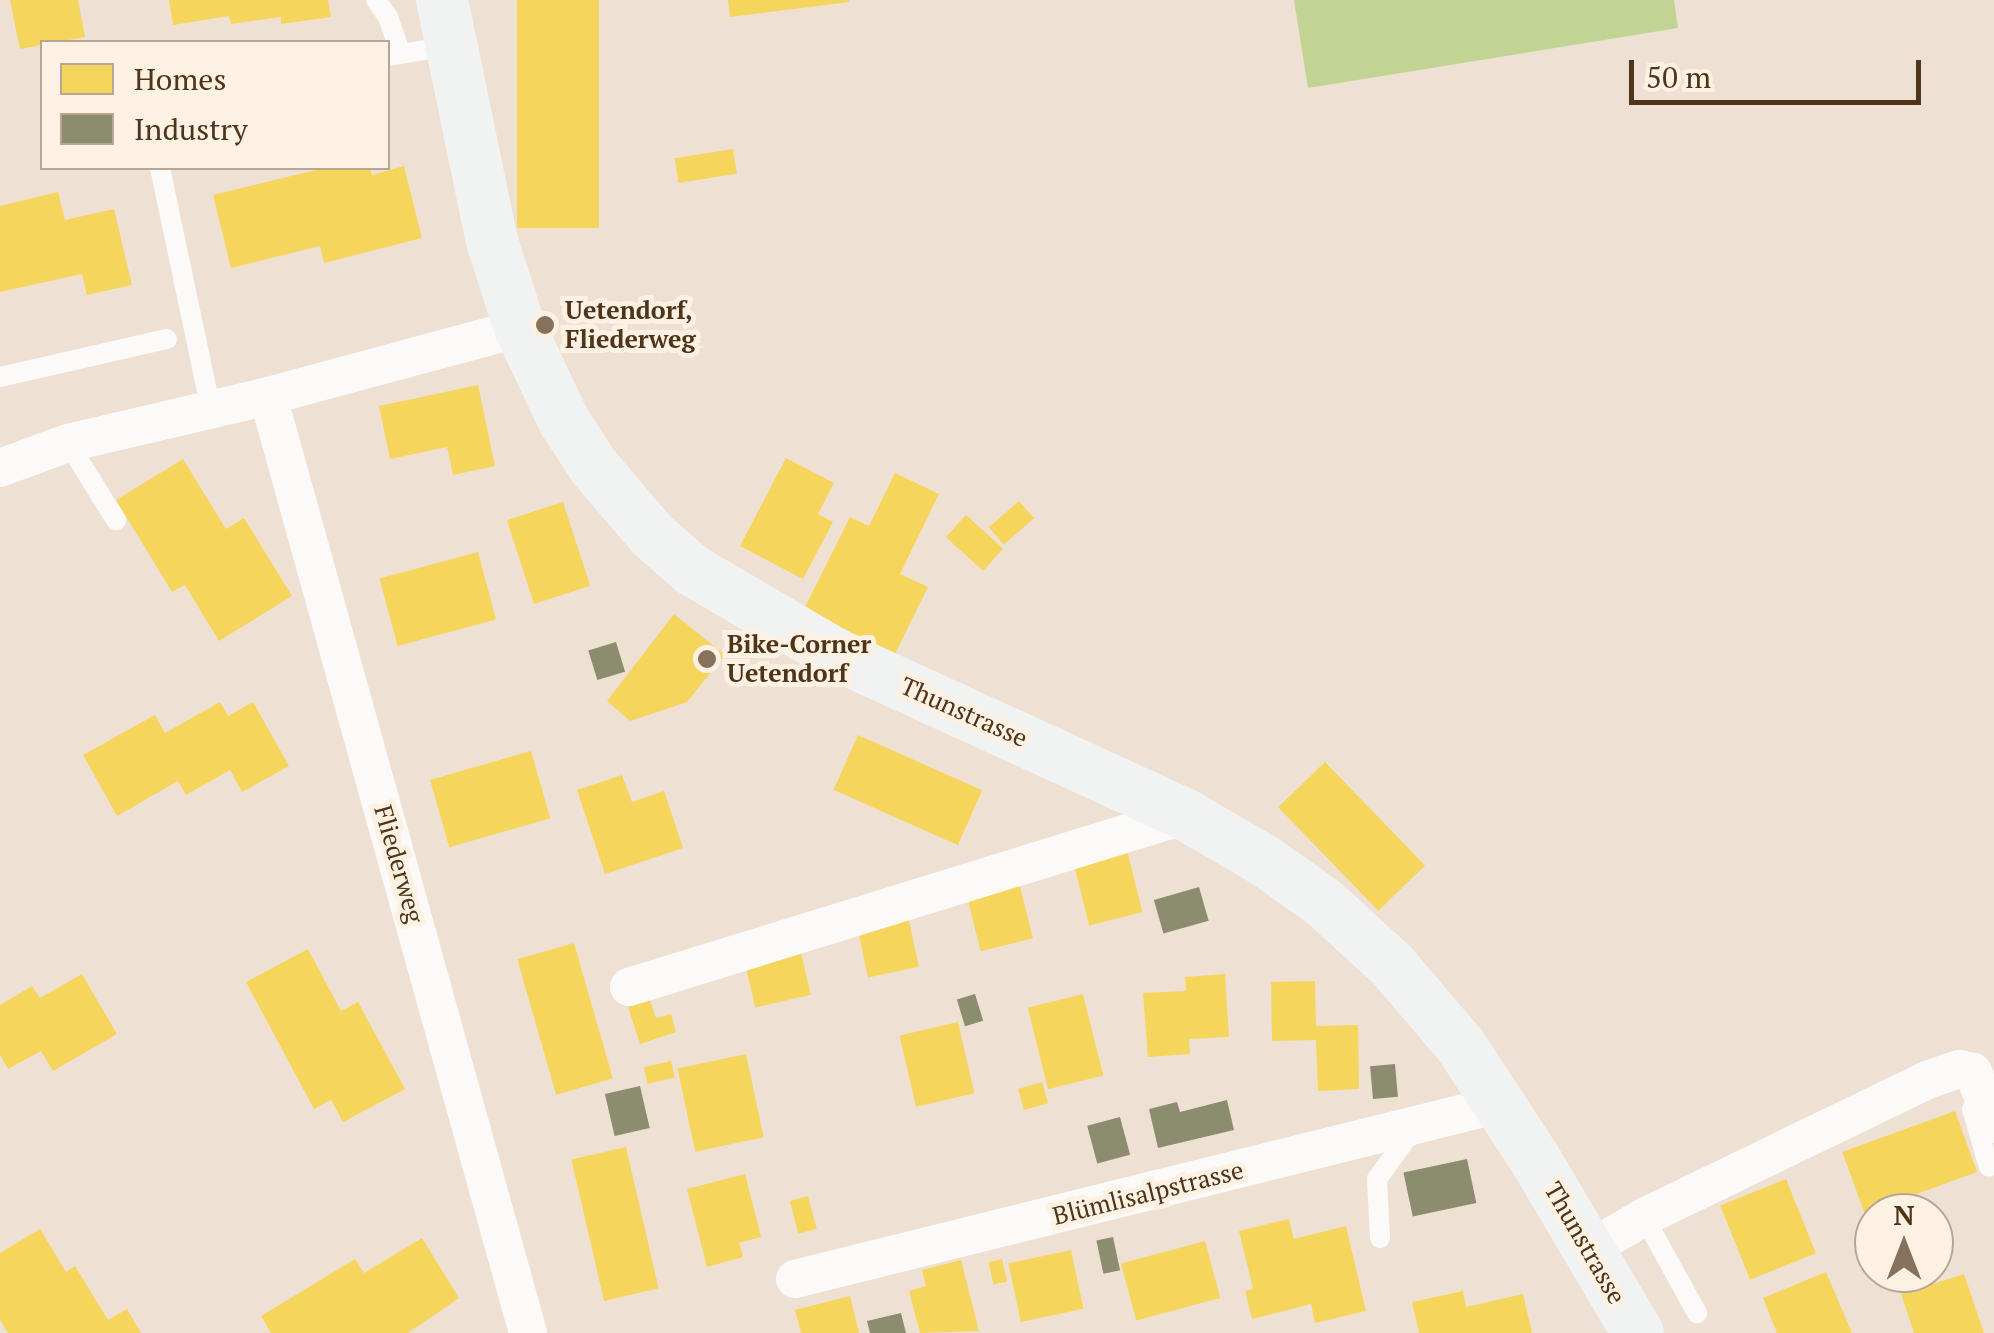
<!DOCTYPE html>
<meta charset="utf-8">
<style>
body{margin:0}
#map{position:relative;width:1994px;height:1333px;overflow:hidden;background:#eee1d3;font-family:"PT Serif",serif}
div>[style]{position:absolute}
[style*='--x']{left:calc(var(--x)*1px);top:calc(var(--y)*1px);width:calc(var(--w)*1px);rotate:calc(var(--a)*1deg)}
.green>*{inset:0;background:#c1d494}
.homes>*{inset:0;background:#f6d55c;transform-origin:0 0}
.industry>*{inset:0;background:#8c8c6e;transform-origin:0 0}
.service>*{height:20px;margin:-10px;padding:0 10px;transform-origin:10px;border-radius:10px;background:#fcfaf8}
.minor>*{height:38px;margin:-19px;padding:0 19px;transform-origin:19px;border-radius:19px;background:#fcfaf8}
.secondary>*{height:52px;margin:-26px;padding:0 26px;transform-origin:26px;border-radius:26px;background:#f1f2f2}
.dots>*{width:28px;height:28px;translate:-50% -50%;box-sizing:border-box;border:5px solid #fdf1e4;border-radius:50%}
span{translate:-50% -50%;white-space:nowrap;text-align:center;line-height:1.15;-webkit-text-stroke:10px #fdf1e4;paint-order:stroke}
.poi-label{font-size:25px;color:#4e3519;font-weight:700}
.left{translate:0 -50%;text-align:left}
.street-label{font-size:25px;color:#4e3519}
.legend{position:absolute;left:40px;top:40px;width:350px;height:130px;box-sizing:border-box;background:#fdf1e4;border:2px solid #b7a693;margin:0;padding:12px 18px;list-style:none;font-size:30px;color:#4e3519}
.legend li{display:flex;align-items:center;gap:20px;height:50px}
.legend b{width:50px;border:2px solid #b7a693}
.north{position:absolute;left:1854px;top:1193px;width:100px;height:100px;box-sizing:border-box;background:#fdf1e4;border:2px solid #b7a693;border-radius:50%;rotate:0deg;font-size:28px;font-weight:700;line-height:40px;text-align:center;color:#4e3519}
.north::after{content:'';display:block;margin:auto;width:35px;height:45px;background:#86715a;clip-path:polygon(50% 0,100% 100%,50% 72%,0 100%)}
.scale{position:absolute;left:1629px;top:60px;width:292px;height:45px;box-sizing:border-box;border:5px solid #4e3519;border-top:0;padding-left:12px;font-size:30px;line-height:35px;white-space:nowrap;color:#4e3519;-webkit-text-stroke:8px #fdf1e4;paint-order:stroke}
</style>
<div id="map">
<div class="green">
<i style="clip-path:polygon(1294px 0,1674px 0,1678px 28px,1308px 88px)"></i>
</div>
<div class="homes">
<i style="clip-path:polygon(10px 0,78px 0,85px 37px,20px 49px)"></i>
<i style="clip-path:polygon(169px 0,328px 0,331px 17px,281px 24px,281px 17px,231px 24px,229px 16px,173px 25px)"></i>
<i style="left:517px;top:0;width:82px;height:228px"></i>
<i style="clip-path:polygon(728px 0,849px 0,849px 2px,730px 17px)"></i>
<i style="left:733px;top:149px;width:25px;height:59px;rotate:81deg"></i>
<i style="clip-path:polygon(404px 166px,422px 238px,324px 263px,320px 246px,231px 268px,213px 195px,324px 168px,370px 168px,372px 175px)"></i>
<i style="clip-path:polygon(58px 192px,65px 220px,114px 209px,132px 285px,87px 295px,82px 274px,0 292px,0 206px)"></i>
<i style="clip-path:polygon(478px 385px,495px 466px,453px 475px,447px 447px,390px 459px,379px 406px)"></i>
<i style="clip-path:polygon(786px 458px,834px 483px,818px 514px,833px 522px,803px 579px,740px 546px)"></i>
<i style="clip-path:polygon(183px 459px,226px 529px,244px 518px,292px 596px,219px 641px,185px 585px,172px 592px,116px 500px)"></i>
<i style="clip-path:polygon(895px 473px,939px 494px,900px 574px,928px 587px,895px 654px,804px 609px,850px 517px,869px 526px)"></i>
<i style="left:1019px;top:501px;width:23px;height:40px;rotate:49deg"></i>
<i style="left:563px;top:502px;width:88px;height:59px;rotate:72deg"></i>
<i style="left:966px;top:515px;width:50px;height:30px;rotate:42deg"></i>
<i style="left:478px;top:552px;width:70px;height:102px;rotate:75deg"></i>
<i style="clip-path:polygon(674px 614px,725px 655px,687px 702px,630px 721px,607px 701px)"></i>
<i style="clip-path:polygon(220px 702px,228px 716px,253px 702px,289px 766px,242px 792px,230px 770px,186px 795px,178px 781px,117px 816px,83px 755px,155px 715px,165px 733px)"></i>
<i style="left:858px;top:735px;width:136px;height:60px;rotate:24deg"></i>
<i style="left:531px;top:751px;width:70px;height:105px;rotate:74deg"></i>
<i style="left:1325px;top:762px;width:144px;height:65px;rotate:46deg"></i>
<i style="clip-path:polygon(622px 775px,632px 802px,664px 791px,683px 848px,605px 874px,577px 790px)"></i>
<i style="left:1127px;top:850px;width:64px;height:55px;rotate:76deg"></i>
<i style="left:1018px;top:878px;width:62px;height:54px;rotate:76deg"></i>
<i style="left:907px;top:911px;width:57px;height:52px;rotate:78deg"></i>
<i style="left:574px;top:943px;width:141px;height:59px;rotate:74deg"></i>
<i style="left:800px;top:948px;width:48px;height:57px;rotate:77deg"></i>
<i style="clip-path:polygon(308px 949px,341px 1011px,358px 1002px,405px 1089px,343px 1122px,331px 1100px,314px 1109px,246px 982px)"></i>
<i style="clip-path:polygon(82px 974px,117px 1034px,53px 1071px,41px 1051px,8px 1069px,0 1055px,0 1005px,32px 986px,40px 998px)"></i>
<i style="clip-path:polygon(1225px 974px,1229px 1037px,1189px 1039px,1190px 1054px,1148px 1057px,1143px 993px,1186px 991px,1185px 977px)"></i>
<i style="clip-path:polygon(1315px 981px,1316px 1026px,1358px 1025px,1359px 1089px,1318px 1091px,1316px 1040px,1272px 1041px,1271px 982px)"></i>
<i style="left:1083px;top:994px;width:84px;height:57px;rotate:76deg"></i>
<i style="clip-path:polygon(650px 1000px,656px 1018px,671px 1014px,676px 1032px,640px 1044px,628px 1007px)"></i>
<i style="left:958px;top:1022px;width:73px;height:60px;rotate:77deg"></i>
<i style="left:746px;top:1054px;width:85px;height:70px;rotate:78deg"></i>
<i style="left:671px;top:1061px;width:17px;height:28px;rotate:77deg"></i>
<i style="left:1042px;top:1082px;width:22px;height:25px;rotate:74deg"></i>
<i style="left:1955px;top:1111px;width:65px;height:120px;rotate:70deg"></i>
<i style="left:626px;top:1147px;width:145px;height:56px;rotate:77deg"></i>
<i style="clip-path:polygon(745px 1174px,761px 1237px,739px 1243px,743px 1257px,707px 1267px,687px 1189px)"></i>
<i style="left:1786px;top:1179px;width:80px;height:71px;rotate:68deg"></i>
<i style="left:808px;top:1196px;width:34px;height:19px;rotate:75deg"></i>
<i style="clip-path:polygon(1289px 1219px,1294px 1239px,1346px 1226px,1366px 1311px,1315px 1323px,1311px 1304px,1252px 1319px,1245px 1291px,1253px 1289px,1239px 1231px)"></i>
<i style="clip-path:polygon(40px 1229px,66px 1272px,75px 1266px,108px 1320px,127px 1309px,141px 1333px,8px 1333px,0 1320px,0 1253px)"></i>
<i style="clip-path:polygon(422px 1238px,459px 1298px,408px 1333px,271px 1333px,261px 1316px,355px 1259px,364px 1273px)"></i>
<i style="left:1205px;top:1241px;width:59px;height:87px;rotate:75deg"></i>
<i style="left:1071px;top:1250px;width:60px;height:64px;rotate:78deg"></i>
<i style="left:1002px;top:1259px;width:23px;height:14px;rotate:77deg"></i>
<i style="clip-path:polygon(961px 1260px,979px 1331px,920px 1333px,909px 1291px,926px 1286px,922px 1270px)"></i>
<i style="clip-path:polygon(1826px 1272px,1852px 1333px,1777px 1333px,1763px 1298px)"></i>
<i style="clip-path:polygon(1964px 1274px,1984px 1333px,1914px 1333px,1901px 1294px)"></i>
<i style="clip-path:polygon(1463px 1291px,1466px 1307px,1523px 1294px,1532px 1333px,1419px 1333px,1412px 1302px)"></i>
<i style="clip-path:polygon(850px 1296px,859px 1333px,801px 1333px,795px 1310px)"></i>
</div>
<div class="industry">
<i style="left:616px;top:642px;width:31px;height:29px;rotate:73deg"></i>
<i style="left:1199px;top:887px;width:35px;height:47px;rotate:74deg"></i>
<i style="left:975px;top:994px;width:28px;height:19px;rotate:73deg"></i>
<i style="left:1395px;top:1064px;width:33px;height:25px;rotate:85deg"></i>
<i style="left:640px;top:1086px;width:43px;height:36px;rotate:77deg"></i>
<i style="clip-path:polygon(1227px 1100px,1234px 1130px,1158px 1148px,1149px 1109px,1177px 1102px,1180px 1112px)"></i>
<i style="left:1120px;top:1117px;width:39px;height:34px;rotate:75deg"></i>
<i style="left:1467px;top:1159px;width:45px;height:65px;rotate:78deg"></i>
<i style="left:1113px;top:1237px;width:34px;height:17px;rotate:78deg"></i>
<i style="clip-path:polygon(901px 1313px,906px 1333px,870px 1333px,867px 1321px)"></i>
</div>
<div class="service">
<i style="--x:376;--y:0;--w:21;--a:55"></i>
<i style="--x:388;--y:17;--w:39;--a:71"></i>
<i style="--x:388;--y:56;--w:63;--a:-9.2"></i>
<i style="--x:160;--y:168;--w:247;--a:78.1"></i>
<i style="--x:0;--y:377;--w:171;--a:-12.8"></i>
<i style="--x:68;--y:443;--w:91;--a:58.1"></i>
<i style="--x:1972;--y:1109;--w:60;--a:73.7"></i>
<i style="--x:1644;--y:1217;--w:110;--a:61.1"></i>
<i style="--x:1380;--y:1238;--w:59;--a:-92.9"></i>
<i style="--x:1377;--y:1179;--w:63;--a:-54"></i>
</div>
<div class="minor">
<i style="--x:268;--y:396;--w:972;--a:74.49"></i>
<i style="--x:0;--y:468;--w:72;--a:-20.2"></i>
<i style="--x:68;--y:443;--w:205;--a:-13.2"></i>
<i style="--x:268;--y:396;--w:261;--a:-15.1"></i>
<i style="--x:629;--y:987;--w:583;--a:-17.16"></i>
<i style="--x:1588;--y:1250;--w:65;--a:-30.5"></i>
<i style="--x:1644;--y:1217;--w:314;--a:-25.8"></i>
<i style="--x:1927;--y:1080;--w:34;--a:-19"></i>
<i style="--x:1959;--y:1069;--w:14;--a:12"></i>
<i style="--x:1973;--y:1072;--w:56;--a:68"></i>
<i style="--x:795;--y:1279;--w:726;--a:-13.94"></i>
</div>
<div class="secondary">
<i style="--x:442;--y:0;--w:246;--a:78.3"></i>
<i style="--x:492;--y:241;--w:91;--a:72.2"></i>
<i style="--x:520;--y:328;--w:103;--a:64.7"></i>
<i style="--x:564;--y:421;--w:55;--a:56.9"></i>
<i style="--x:594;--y:467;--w:89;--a:49.5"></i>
<i style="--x:652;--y:535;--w:53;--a:41.2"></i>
<i style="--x:692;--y:570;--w:168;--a:30.4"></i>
<i style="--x:837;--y:655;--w:384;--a:24.6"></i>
<i style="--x:1186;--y:815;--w:91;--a:30.2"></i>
<i style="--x:1265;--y:861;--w:71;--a:35.3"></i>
<i style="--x:1323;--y:902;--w:93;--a:42.4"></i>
<i style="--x:1392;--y:965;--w:106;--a:49.6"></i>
<i style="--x:1461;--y:1046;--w:135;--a:56.8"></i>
<i style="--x:1535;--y:1159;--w:202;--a:59.4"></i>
</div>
<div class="dots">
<i style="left:545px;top:325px;background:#86715a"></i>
<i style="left:707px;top:659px;background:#86715a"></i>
</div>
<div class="poi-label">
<span class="left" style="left:565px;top:325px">Uetendorf,<br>Fliederweg</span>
<span class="left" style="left:727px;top:659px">Bike-Corner<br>Uetendorf</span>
</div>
<div class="street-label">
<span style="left:964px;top:712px;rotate:24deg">Thunstrasse</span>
<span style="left:399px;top:864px;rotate:74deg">Fliederweg</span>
<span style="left:1148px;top:1193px;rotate:-14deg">Blümlisalpstrasse</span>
<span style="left:1585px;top:1243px;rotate:60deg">Thunstrasse</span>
</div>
<ul class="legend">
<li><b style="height:28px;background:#f6d55c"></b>Homes</li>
<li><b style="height:28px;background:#8c8c6e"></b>Industry</li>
</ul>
<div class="north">N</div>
<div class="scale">50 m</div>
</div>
